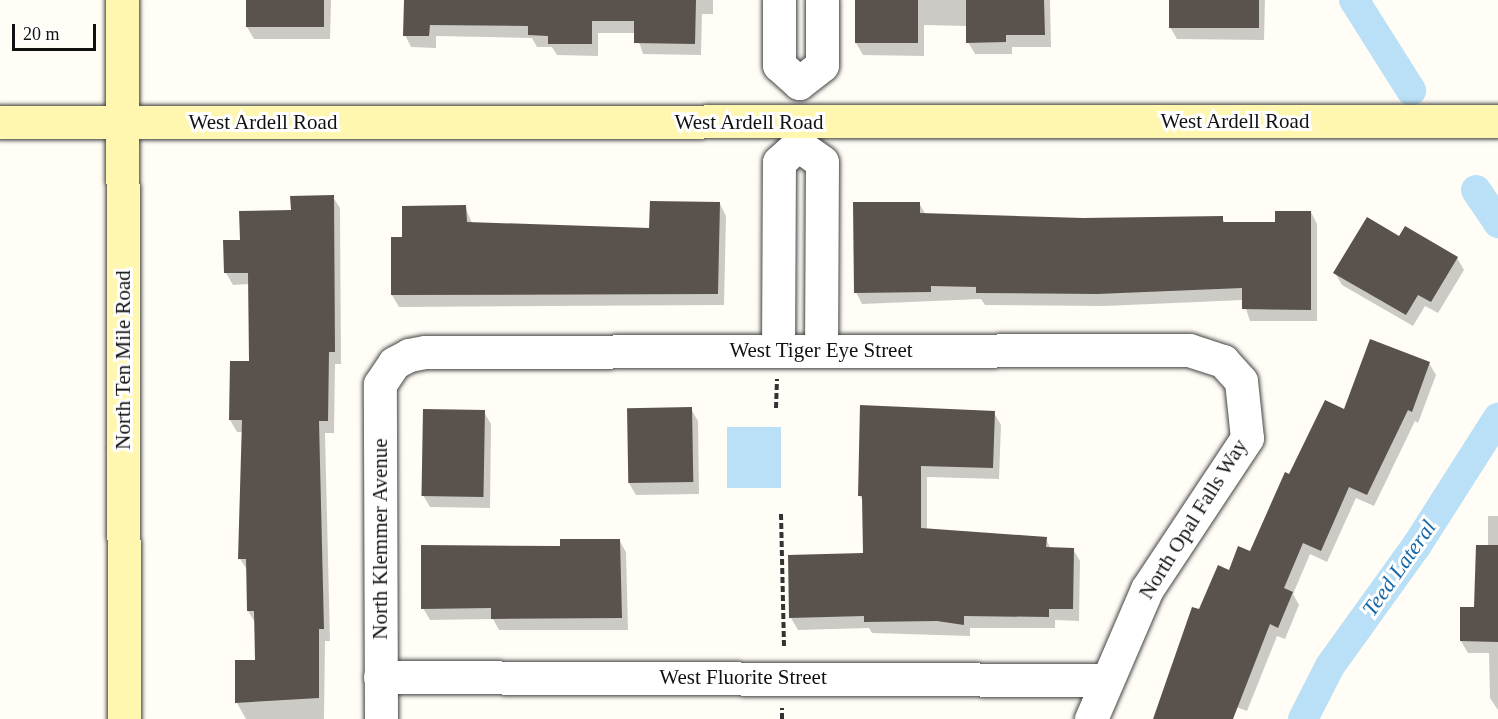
<!DOCTYPE html>
<style>
body{margin:0}
#map{position:relative;width:1498px;height:719px;overflow:hidden;background:#fffdf5;font-family:Georgia,serif}
div>[style]{position:absolute}
[style*='--x']{left:calc(var(--x)*1px);top:calc(var(--y)*1px);width:calc(var(--w)*1px);rotate:calc(var(--a)*1deg)}
.water>*{inset:0;background:#b9e0f7;transform-origin:0 0}
.shadow>*{inset:0;background:#0003}
.canal>*{height:30px;margin:-15px;padding:0 15px;transform-origin:15px;border-radius:15px;background:#b9e0f7}
.building>*{inset:0;background:#5a524d;transform-origin:0 0}
.path>*{height:4px;margin-top:-2px;transform-origin:0;background:repeating-linear-gradient(90deg,#333 0 6px,transparent 0 9px)}
.roads{filter:drop-shadow(0 0 2px #444) drop-shadow(0 0 2px #444)}
.street>*{height:33px;margin:-16.5px;padding:0 16.5px;transform-origin:16.5px;border-radius:16.5px;background:#fff}
.secondary>*{height:33px;margin:-16.5px;padding:0 16.5px;transform-origin:16.5px;border-radius:16.5px;background:#fff6b0}
span{translate:-50% -50%;white-space:nowrap;text-align:center;line-height:1.15;-webkit-text-stroke:6px #fff;paint-order:stroke}
.street-label{font-size:21px;color:#111}
.water-label{font-size:22px;color:#1768a6;font-style:italic}
.scale{position:absolute;left:12px;top:24px;width:84px;height:27px;box-sizing:border-box;border:3px solid #111;border-top:0;padding-left:8px;font-size:18px;line-height:21px;white-space:nowrap;color:#111;-webkit-text-stroke:4px #fff;paint-order:stroke}
</style>
<div id="map">
<div class="water">
<i style="left:727px;top:427px;width:54px;height:61px"></i>
</div>
<div class="shadow">
<i style="clip-path:polygon(247px 0,331px 0,330px 39px,254px 39px,247px 27px)"></i>
<i style="clip-path:polygon(405px 0,713px 0,713px 14px,702px 14px,701px 55px,643px 54px,636px 33px,598px 33px,598px 56px,557px 55px,552px 47px,537px 47px,532px 38px,436px 36px,436px 48px,411px 47px,405px 35px)"></i>
<i style="clip-path:polygon(857px 0,1050px 0,1051px 47px,1012px 47px,1012px 54px,975px 54px,968px 42px,968px 26px,924px 25px,924px 56px,863px 55px,856px 43px)"></i>
<i style="clip-path:polygon(1170px 0,1265px 0,1264px 40px,1177px 39px,1170px 27px)"></i>
<i style="clip-path:polygon(333px 197px,340px 208px,341px 364px,335px 364px,334px 433px,325px 433px,330px 641px,325px 641px,324px 719px,246px 719px,237px 703px,236px 662px,256px 662px,256px 624px,248px 611px,248px 571px,240px 559px,243px 432px,237px 432px,230px 420px,251px 363px,250px 284px,233px 285px,226px 273px,241px 241px,292px 211px)"></i>
<i style="clip-path:polygon(919px 203px,926px 215px,1083px 220px,1222px 218px,1225px 223px,1277px 223px,1311px 212px,1317px 224px,1317px 321px,1250px 321px,1243px 300px,1105px 306px,985px 305px,981px 299px,862px 304px,856px 292px)"></i>
<i style="clip-path:polygon(720px 204px,726px 216px,724px 305px,399px 307px,392px 295px,392px 238px,404px 238px,465px 207px,472px 223px,651px 229px)"></i>
<i style="clip-path:polygon(1400px 238px,1457px 258px,1464px 270px,1438px 313px,1425px 306px,1413px 326px,1342px 285px,1335px 273px)"></i>
<i style="clip-path:polygon(1429px 363px,1436px 375px,1418px 423px,1415px 421px,1374px 506px,1356px 498px,1327px 562px,1310px 554px,1293px 594px,1299px 605px,1285px 639px,1277px 636px,1247px 711px,1236px 707px,1232px 719px,1154px 719px,1193px 609px,1200px 611px,1229px 572px,1251px 553px,1290px 476px,1345px 411px)"></i>
<i style="clip-path:polygon(691px 409px,698px 421px,699px 494px,636px 495px,629px 483px)"></i>
<i style="clip-path:polygon(484px 412px,491px 424px,490px 508px,430px 507px,423px 495px)"></i>
<i style="clip-path:polygon(994px 413px,1001px 425px,999px 479px,927px 477px,927px 530px,1046px 539px,1051px 549px,1073px 549px,1080px 561px,1079px 621px,1055px 620px,1055px 628px,970px 628px,970px 636px,872px 633px,869px 628px,798px 630px,791px 618px,865px 555px,864px 503px,860px 496px)"></i>
<i style="clip-path:polygon(1488px 516px,1498px 516px,1498px 710px,1490px 698px,1489px 653px,1468px 653px,1461px 641px,1476px 608px,1488px 546px)"></i>
<i style="clip-path:polygon(619px 540px,626px 552px,628px 630px,499px 630px,493px 619px,430px 620px,423px 608px,561px 548px)"></i>
</div>
<div class="canal">
<i style="--x:1354;--y:0;--w:107;--a:57.7"></i>
<i style="--x:1476;--y:190;--w:40;--a:56"></i>
<i style="--x:1303;--y:719;--w:59;--a:-63"></i>
<i style="--x:1330;--y:666;--w:149;--a:-54.3"></i>
<i style="--x:1417;--y:545;--w:151;--a:-57.5"></i>
</div>
<div class="building">
<i style="left:246px;top:0;width:78px;height:27px"></i>
<i style="clip-path:polygon(404px 0,696px 0,695px 44px,634px 43px,634px 21px,592px 21px,592px 44px,548px 44px,548px 36px,528px 35px,528px 26px,430px 25px,429px 36px,403px 36px)"></i>
<i style="left:855px;top:0;width:63px;height:43px"></i>
<i style="clip-path:polygon(966px 0,1044px 0,1045px 35px,1006px 35px,1006px 42px,966px 43px)"></i>
<i style="left:1169px;top:0;width:90px;height:28px"></i>
<i style="clip-path:polygon(334px 195px,335px 352px,329px 352px,328px 421px,319px 421px,324px 629px,319px 629px,319px 698px,235px 703px,235px 660px,255px 660px,254px 611px,247px 611px,246px 559px,238px 559px,242px 420px,229px 420px,230px 361px,249px 361px,248px 273px,224px 273px,223px 240px,240px 240px,239px 211px,291px 210px,290px 196px)"></i>
<i style="clip-path:polygon(650px 201px,720px 202px,718px 294px,391px 295px,391px 237px,402px 237px,402px 206px,466px 205px,467px 222px,649px 228px)"></i>
<i style="clip-path:polygon(853px 202px,920px 202px,920px 213px,1083px 218px,1223px 216px,1223px 222px,1275px 222px,1275px 211px,1311px 211px,1311px 310px,1242px 309px,1242px 288px,1097px 294px,976px 293px,976px 287px,931px 286px,931px 292px,854px 293px)"></i>
<i style="clip-path:polygon(1367px 217px,1399px 236px,1405px 226px,1458px 257px,1431px 302px,1418px 295px,1406px 315px,1333px 273px)"></i>
<i style="clip-path:polygon(1370px 339px,1430px 362px,1412px 412px,1408px 410px,1367px 495px,1349px 487px,1321px 551px,1303px 543px,1284px 588px,1293px 592px,1278px 628px,1270px 624px,1233px 719px,1153px 719px,1192px 607px,1199px 609px,1218px 565px,1229px 570px,1238px 546px,1250px 551px,1285px 472px,1289px 474px,1325px 400px,1344px 409px)"></i>
<i style="clip-path:polygon(860px 405px,995px 411px,993px 468px,921px 466px,921px 528px,1047px 537px,1046px 547px,1074px 548px,1073px 609px,1049px 609px,1049px 617px,964px 616px,964px 625px,937px 621px,864px 622px,864px 616px,789px 618px,788px 555px,863px 553px,862px 496px,858px 496px)"></i>
<i style="left:692px;top:407px;width:75px;height:65px;rotate:89deg"></i>
<i style="left:423px;top:409px;width:62px;height:87px;rotate:1deg"></i>
<i style="clip-path:polygon(560px 539px,620px 539px,622px 618px,491px 619px,491px 608px,421px 609px,421px 545px,560px 546px)"></i>
<i style="clip-path:polygon(1476px 545px,1498px 545px,1498px 642px,1460px 641px,1460px 607px,1474px 607px)"></i>
</div>
<div class="path">
<i style="--x:776;--y:408;--w:29;--a:-88"></i>
<i style="--x:781;--y:514;--w:135;--a:88.7"></i>
<i style="--x:782;--y:719;--w:11;--a:-90"></i>
</div>
<div class="roads">
<div class="street">
<i style="--x:779;--y:0;--w:65;--a:90"></i>
<i style="--x:779;--y:65;--w:27;--a:42"></i>
<i style="--x:799;--y:83;--w:29;--a:-38"></i>
<i style="--x:822;--y:65;--w:65;--a:-90"></i>
<i style="--x:778;--y:350;--w:188;--a:-89.7"></i>
<i style="--x:779;--y:162;--w:25;--a:-42"></i>
<i style="--x:798;--y:145;--w:29;--a:35"></i>
<i style="--x:822;--y:162;--w:187;--a:90.3"></i>
<i style="--x:380;--y:677;--w:725;--a:0.24"></i>
<i style="--x:381;--y:719;--w:335;--a:-90.2"></i>
<i style="--x:380;--y:384;--w:25;--a:-56"></i>
<i style="--x:394;--y:363;--w:17;--a:-28"></i>
<i style="--x:409;--y:355;--w:16;--a:-11"></i>
<i style="--x:425;--y:352;--w:764;--a:-0.15"></i>
<i style="--x:1189;--y:350;--w:36;--a:18"></i>
<i style="--x:1223;--y:361;--w:27;--a:48"></i>
<i style="--x:1241;--y:381;--w:57;--a:84"></i>
<i style="--x:1247;--y:438;--w:181;--a:123.5"></i>
<i style="--x:1147;--y:589;--w:142;--a:113.3"></i>
</div>
<div class="secondary">
<i style="--x:122;--y:0;--w:719;--a:89.84"></i>
<i style="--x:0;--y:122;--w:1498;--a:-0.04"></i>
</div>
</div>
<div class="street-label">
<span style="left:1235px;top:121px">West Ardell Road</span>
<span style="left:263px;top:122px">West Ardell Road</span>
<span style="left:749px;top:122px">West Ardell Road</span>
<span style="left:821px;top:350px">West Tiger Eye Street</span>
<span style="left:123px;top:360px;rotate:-90deg">North Ten Mile Road</span>
<span style="left:1193px;top:519px;rotate:-58deg">North Opal Falls Way</span>
<span style="left:380px;top:539px;rotate:-90deg">North Klemmer Avenue</span>
<span style="left:743px;top:677px">West Fluorite Street</span>
</div>
<div class="water-label">
<span style="left:1399px;top:568px;rotate:-55deg">Teed Lateral</span>
</div>
<div class="scale">20 m</div>
</div>
